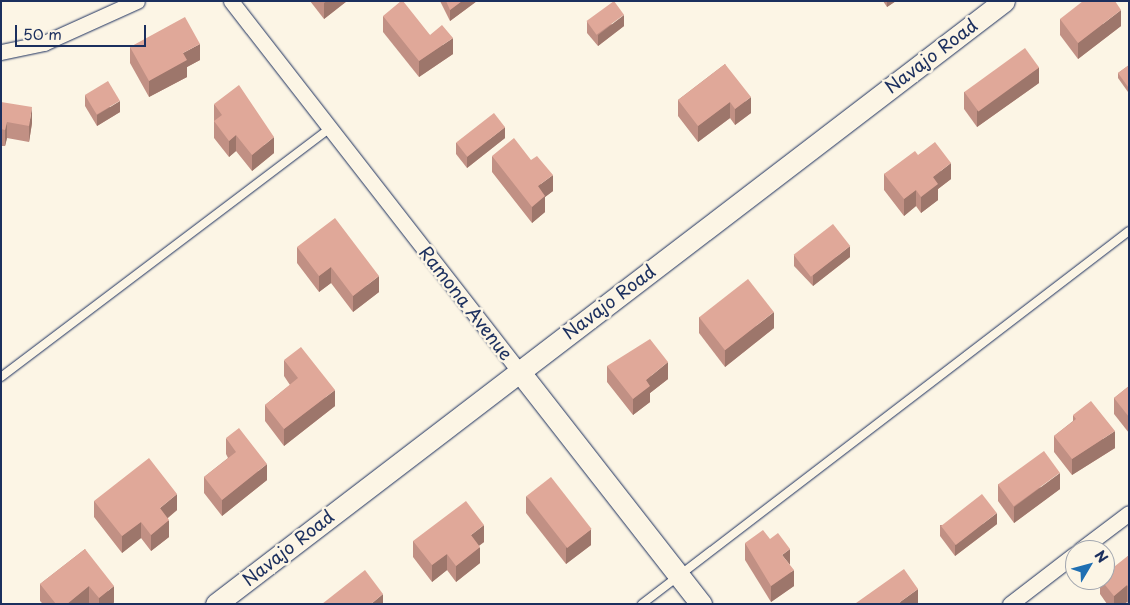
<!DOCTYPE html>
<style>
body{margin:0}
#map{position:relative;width:1130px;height:605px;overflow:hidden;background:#fcf5e5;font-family:"Playpen Sans",sans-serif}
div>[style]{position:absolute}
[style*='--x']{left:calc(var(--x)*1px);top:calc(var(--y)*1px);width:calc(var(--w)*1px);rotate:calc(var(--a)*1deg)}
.roads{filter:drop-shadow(0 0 1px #1b2f5e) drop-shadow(0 0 1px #1b2f5e)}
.lane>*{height:8px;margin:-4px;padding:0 4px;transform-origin:4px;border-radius:4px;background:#fcf5e5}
.street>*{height:15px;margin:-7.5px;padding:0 7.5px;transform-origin:7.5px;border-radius:7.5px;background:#fcf5e5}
.secondary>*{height:21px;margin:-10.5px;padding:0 10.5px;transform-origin:10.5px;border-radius:10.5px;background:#fcf5e5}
.wall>*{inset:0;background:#c19084}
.shaded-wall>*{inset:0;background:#9d766b}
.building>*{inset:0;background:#e0a899;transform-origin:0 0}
span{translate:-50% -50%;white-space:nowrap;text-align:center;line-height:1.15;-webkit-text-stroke:5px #fcf5e5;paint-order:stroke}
.street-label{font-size:18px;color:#1b2f5e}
.frame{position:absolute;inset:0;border:2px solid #1b2f5e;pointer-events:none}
.north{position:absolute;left:1065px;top:540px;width:50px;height:50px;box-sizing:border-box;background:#fcf5e5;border:1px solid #a2a6af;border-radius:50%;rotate:53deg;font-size:14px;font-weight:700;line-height:20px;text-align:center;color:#1b2f5e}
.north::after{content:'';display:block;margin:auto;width:18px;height:22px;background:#1f6fb2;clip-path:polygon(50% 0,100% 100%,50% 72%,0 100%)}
.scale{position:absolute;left:15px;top:25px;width:131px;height:22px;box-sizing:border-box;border:2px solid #1b2f5e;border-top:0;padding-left:6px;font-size:15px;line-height:18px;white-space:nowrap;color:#1b2f5e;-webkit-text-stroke:4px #fcf5e5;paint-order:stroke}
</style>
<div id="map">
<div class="roads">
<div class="lane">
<i style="--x:1;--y:377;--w:413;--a:-37.1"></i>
<i style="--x:642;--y:604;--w:613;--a:-37.45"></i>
</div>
<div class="street">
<i style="--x:231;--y:1;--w:469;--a:52.1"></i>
<i style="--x:1;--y:52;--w:44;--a:-11.8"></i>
<i style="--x:44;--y:43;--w:102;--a:-24.3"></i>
<i style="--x:1080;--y:550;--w:61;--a:-37.1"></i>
<i style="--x:1010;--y:604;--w:82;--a:-37.6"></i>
</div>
<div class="secondary">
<i style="--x:519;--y:371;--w:296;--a:52"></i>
<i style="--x:216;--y:604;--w:992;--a:-37.42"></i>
</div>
</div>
<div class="wall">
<i style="clip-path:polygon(310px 1px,347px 1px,324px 19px)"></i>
<i style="clip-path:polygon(440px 1px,477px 1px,450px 21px)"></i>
<i style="clip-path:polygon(883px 1px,896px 1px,887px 7px)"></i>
<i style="clip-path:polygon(383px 16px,430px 35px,453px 54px,419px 77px,383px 32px)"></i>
<i style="clip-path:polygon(1060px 19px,1121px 26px,1078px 59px,1060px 35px)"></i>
<i style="clip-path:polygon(587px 21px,624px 26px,598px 46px,587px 33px)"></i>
<i style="clip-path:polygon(130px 47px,200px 60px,187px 67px,187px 77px,149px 97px,130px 63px)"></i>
<i style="clip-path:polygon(725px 64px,751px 113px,735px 125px,730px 118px,698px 142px,678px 116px,678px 100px)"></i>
<i style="clip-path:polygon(1129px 65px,1128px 92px,1118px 78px,1118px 73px)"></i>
<i style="clip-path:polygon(1039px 83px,977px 127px,964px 109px,964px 92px)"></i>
<i style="clip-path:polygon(85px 95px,120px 112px,97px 126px,85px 106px)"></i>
<i style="clip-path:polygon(1px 102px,32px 123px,29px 142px,7px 138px,5px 146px,1px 146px)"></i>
<i style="clip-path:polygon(214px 104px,274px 153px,252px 171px,236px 151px,229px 157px,214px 138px)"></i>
<i style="clip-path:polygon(505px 138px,467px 168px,456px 154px,456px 143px)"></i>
<i style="clip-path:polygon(918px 155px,951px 179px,938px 189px,938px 200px,921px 213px,916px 206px,904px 216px,884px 190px,884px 174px)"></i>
<i style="clip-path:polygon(492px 156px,553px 191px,545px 197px,545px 212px,532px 223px,492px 172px)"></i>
<i style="clip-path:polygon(297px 247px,379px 292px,353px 312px,331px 283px,319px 292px,297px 263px)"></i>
<i style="clip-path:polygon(794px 255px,850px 257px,813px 286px,794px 266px)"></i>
<i style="clip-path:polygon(699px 317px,774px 328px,725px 367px,699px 333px)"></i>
<i style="clip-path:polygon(284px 360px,335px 406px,284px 446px,265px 421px,265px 405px,290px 385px,284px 376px)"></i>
<i style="clip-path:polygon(607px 366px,668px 379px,650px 393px,650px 402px,633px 415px,607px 382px)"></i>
<i style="clip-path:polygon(1129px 386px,1129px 433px,1114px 414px,1114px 398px)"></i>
<i style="clip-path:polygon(1073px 415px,1115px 448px,1072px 475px,1054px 452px,1054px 436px,1073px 421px)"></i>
<i style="clip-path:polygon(226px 438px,267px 480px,222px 516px,204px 493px,204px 477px,228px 458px,226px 454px)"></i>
<i style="clip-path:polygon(998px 484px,1060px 489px,1014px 523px,998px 501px)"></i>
<i style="clip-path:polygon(526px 496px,591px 545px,566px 564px,526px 513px)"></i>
<i style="clip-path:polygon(94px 501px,177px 510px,168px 518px,169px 537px,151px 551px,141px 538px,122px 553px,94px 517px)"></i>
<i style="clip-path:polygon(997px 524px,955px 556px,940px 536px,940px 525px)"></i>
<i style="clip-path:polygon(413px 541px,484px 542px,479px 546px,480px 563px,456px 582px,447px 570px,432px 582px,413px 557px)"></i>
<i style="clip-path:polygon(745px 543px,790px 566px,794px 586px,771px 602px,745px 560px)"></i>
<i style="clip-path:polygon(85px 549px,114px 602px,113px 604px,90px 604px,89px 603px,88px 604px,43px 604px,40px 601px,40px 584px)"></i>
<i style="clip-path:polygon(1129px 555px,1129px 604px,1127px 602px,1124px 604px,1107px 604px,1100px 594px,1100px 580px,1105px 580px)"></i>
</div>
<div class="shaded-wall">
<i style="clip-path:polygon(327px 1px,347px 1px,324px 19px,324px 3px)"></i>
<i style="clip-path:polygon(462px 1px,477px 1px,450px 21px,450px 10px)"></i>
<i style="clip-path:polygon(887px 1px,896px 1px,887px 7px)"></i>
<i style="clip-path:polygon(1121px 10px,1121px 26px,1078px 59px,1078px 43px)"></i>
<i style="clip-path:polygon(624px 15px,624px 26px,598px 46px,598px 35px)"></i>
<i style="clip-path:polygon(453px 38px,453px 54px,419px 77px,419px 61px)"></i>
<i style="clip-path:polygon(200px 44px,200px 60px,187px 67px,187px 77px,149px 97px,149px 81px,183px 53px)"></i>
<i style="clip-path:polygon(1039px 67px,1039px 83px,977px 127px,977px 111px)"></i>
<i style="clip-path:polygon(751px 97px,751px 113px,735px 125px,735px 109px)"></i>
<i style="clip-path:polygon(120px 101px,120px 112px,97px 126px,97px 115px)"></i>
<i style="clip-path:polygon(730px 102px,730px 118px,698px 142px,698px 126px)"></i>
<i style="clip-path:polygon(32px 107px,32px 123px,29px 142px,29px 126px)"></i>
<i style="clip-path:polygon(7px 122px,7px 138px,5px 146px,5px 130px)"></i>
<i style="clip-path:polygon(505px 127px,505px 138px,467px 168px,467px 157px)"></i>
<i style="clip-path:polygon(236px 135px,236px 151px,229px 157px,229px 141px)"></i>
<i style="clip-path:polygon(274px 137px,274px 153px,252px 171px,252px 155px)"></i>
<i style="clip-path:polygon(951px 163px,951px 179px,938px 189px,938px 200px,921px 213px,921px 197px,933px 177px)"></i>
<i style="clip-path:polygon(553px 175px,553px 191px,545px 197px,545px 212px,532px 223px,532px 207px,538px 186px)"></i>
<i style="clip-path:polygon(916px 190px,916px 206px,904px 216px,904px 199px)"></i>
<i style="clip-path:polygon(850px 246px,850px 257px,813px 286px,813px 275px)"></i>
<i style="clip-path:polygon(331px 267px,331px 283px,319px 292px,319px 276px)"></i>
<i style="clip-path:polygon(379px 276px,379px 292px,353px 312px,353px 296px)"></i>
<i style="clip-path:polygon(774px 312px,774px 328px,725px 367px,725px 350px)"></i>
<i style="clip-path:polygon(668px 362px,668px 379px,650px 393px,650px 402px,633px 415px,633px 399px,646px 380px)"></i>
<i style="clip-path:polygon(335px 390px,335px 406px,284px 446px,284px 429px)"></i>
<i style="clip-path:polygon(1115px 431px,1115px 448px,1072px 475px,1072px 459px)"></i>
<i style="clip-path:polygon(267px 464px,267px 480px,222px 516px,222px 500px)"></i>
<i style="clip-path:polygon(1060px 473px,1060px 489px,1014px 523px,1014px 507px)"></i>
<i style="clip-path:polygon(177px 494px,177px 510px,160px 524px,160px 508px)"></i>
<i style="clip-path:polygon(997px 513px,997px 524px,955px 556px,955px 545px)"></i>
<i style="clip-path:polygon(169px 520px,169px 537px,151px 551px,151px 535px)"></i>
<i style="clip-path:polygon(141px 522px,141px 538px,122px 553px,122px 536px)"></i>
<i style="clip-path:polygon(484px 525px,484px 542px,471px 551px,471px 535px)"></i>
<i style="clip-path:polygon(591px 529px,591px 545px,566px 564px,566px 548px)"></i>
<i style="clip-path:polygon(480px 547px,480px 563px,456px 582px,456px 566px)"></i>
<i style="clip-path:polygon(790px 549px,790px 565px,782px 555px)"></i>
<i style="clip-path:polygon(447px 554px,447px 570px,432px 582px,432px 565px)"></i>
<i style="clip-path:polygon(794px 570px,794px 586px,771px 602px,771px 586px)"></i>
<i style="clip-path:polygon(1127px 585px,1127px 602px,1124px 604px,1114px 604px,1114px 596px)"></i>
<i style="clip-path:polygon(89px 586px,89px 603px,88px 604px,67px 604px)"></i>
<i style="clip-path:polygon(114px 586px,114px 602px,113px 604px,99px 604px,99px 598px)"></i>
<i style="clip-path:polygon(918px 589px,918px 604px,900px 604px,900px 602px)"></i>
<i style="clip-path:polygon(383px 594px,383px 604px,371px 604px)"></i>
</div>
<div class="building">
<i style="clip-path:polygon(401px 1px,403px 1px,430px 35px,442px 25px,453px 38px,419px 61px,383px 16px)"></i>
<i style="clip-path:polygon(446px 1px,462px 1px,450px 10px)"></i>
<i style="left:614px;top:1px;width:17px;height:34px;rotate:54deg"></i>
<i style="clip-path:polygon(1083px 1px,1115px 1px,1121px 10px,1078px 43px,1060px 19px)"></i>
<i style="clip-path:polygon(185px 17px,200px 44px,183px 53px,187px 60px,149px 81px,130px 47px)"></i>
<i style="left:1025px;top:48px;width:24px;height:75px;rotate:54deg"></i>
<i style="clip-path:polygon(725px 64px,751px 97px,735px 109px,730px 102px,698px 126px,678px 100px)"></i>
<i style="clip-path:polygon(1129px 65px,1129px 86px,1128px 87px,1118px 73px)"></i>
<i style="left:108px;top:81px;width:23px;height:27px;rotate:59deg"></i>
<i style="clip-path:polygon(239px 85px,274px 137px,252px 155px,236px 135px,229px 141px,214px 121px,222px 115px,214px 104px)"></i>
<i style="clip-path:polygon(1px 102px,32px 107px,29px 126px,7px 122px,5px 130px,1px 129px)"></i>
<i style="left:494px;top:113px;width:18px;height:48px;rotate:52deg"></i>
<i style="clip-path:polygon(514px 138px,531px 160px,537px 156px,553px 175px,538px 186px,545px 196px,532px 207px,492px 156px)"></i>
<i style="clip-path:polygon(935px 142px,951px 163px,933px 177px,938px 184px,921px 197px,916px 190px,904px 199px,884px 174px,915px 151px,918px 155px)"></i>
<i style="clip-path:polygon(335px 218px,379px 276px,353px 296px,331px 267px,319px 276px,297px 247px)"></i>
<i style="left:833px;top:224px;width:28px;height:50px;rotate:52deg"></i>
<i style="left:748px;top:279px;width:42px;height:62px;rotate:52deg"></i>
<i style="clip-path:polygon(650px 339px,668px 362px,646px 380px,650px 386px,633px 399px,607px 366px)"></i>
<i style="clip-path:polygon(301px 347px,335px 390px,284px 429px,265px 405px,298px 378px,284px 360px)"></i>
<i style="clip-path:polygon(1129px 386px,1129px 417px,1114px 398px)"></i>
<i style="clip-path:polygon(1091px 401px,1115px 431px,1072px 459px,1054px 436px,1076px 419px,1073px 415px)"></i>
<i style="clip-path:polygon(239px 428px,267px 464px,222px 500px,204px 477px,236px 452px,226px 438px)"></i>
<i style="left:1044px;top:451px;width:27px;height:57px;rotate:54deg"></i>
<i style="clip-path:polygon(149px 458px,177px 494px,160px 508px,169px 520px,151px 535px,141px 522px,122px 536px,94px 501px)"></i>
<i style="left:551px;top:477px;width:66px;height:31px;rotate:52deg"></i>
<i style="left:982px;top:494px;width:24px;height:52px;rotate:52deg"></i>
<i style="clip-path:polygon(466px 501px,484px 525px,471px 535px,480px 547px,456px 566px,447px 554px,432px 565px,413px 541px)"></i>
<i style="clip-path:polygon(763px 530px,770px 539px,778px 533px,790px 549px,782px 555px,794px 570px,771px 586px,745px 543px)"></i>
<i style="clip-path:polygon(85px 549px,114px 586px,99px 598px,89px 586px,67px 604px,56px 604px,40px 584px)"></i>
<i style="clip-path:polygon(1129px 555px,1129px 588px,1127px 585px,1114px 596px,1101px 580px,1105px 580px,1105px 574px)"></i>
<i style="clip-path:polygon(904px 569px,918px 589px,900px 602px,901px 604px,857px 604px,856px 603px)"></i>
<i style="clip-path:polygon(365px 570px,383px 594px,371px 604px,322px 604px)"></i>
</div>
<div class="street-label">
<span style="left:931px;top:56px;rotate:-37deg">Navajo Road</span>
<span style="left:609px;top:302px;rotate:-37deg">Navajo Road</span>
<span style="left:466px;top:303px;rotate:52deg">Ramona Avenue</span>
<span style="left:288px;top:548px;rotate:-38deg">Navajo Road</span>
</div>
<div class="frame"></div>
<div class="north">N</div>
<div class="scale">50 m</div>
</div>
